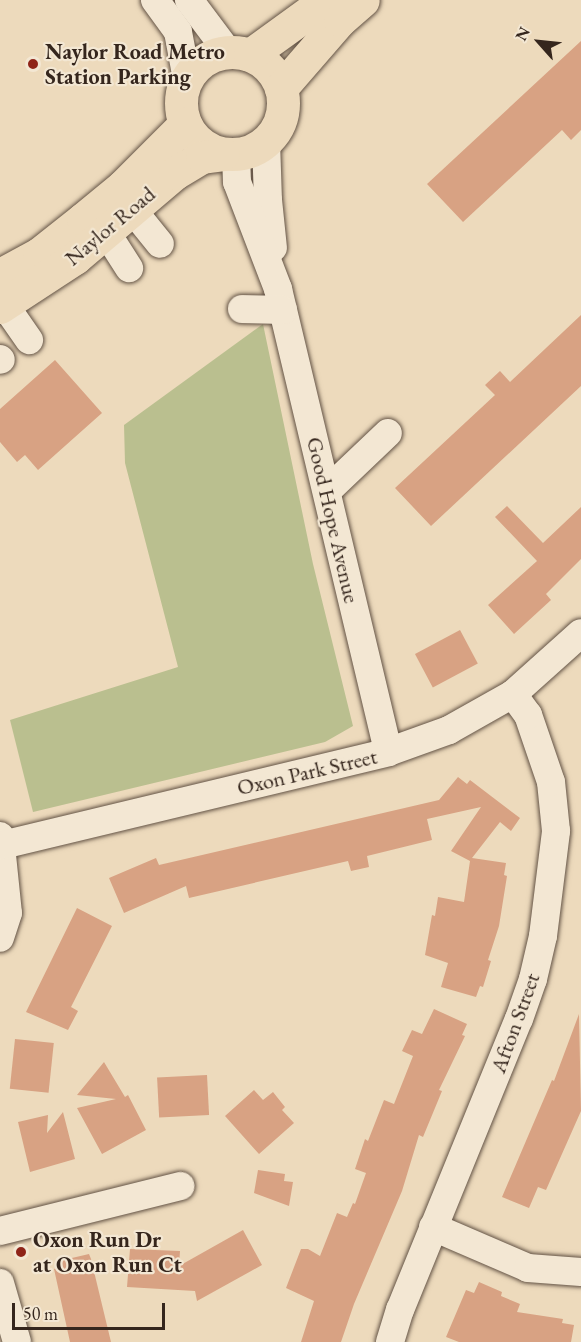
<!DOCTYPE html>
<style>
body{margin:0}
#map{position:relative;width:581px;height:1342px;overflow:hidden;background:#eddabc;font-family:"EB Garamond",serif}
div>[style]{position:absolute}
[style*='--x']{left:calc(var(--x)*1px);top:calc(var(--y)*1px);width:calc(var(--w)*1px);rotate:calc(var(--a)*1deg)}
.green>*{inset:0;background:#babf8f}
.building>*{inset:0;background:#d8a283;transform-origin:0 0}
.roads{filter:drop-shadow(0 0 2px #635345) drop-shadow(0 0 2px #635345)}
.minor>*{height:28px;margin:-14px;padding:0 14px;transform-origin:14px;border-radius:14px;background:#f3e7d3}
.major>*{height:33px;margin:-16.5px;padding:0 16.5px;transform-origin:16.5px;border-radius:16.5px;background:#eddabc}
.major>.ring{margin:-16.5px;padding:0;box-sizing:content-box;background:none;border:33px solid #eddabc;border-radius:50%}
.dots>*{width:16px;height:16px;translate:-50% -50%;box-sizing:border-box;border:3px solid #f3e7d3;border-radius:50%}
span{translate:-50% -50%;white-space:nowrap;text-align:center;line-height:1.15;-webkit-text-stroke:4.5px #f3e7d3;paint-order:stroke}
.poi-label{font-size:22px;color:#35261d;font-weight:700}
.left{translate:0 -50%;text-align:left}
.street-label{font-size:22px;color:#35261d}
.north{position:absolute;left:509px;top:12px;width:60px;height:60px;-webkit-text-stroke:4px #f3e7d3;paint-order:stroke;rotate:297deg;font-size:16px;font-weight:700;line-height:24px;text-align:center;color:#35261d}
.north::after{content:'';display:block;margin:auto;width:21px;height:27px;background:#35261d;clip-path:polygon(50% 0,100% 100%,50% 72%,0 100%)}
.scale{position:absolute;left:12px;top:1303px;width:153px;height:27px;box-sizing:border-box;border:3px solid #35261d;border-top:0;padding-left:8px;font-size:18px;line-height:21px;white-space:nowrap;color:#35261d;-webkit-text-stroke:4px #f3e7d3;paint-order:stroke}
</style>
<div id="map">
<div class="green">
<i style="clip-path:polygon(263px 324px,313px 564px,353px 726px,325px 742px,33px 812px,10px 720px,178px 667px,125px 463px,124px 425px)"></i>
</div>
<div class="building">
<i style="clip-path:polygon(581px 41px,581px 130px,571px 140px,562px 130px,463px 222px,427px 184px)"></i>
<i style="clip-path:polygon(581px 315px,581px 386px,431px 526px,395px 488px,495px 395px,485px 385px,500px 371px,510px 382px)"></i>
<i style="clip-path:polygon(55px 360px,102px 413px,38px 470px,25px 455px,17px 462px,0 442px,0 409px)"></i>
<i style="clip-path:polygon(507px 506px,543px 543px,581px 507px,581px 559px,546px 594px,551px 600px,514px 634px,488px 605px,537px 561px,495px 517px)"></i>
<i style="left:460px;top:630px;width:38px;height:51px;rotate:62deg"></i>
<i style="clip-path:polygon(458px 777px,467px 784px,470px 780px,520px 818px,511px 831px,500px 822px,472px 858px,506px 863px,504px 875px,507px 876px,499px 926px,488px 960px,491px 961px,483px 987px,480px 986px,476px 997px,441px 987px,448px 963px,425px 955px,432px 915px,435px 916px,438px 897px,464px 902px,470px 861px,451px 851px,481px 807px,427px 819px,432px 840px,367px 856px,369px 867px,351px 871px,348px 861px,189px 898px,186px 886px,124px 913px,109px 878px,156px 858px,159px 865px,439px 800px)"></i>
<i style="clip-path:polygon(77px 908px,112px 926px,71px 1007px,78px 1011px,68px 1030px,26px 1012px)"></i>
<i style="clip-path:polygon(434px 1009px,467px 1024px,462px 1035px,465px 1036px,439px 1090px,442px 1091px,423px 1137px,419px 1135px,402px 1191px,354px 1304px,341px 1342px,301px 1342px,314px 1301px,286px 1288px,301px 1249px,308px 1249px,320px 1256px,337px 1213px,347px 1217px,353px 1203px,355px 1204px,366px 1173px,355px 1169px,365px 1139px,368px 1141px,384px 1100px,394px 1104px,413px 1056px,402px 1051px,412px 1030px,422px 1034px)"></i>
<i style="clip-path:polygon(579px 1014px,581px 1111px,546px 1190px,538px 1187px,529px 1208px,502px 1197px,552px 1080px,554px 1081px)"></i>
<i style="left:15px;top:1039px;width:39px;height:50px;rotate:6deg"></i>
<i style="clip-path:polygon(104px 1062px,125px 1097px,128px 1095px,146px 1130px,102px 1154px,77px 1108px,116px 1099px,77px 1095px)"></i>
<i style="left:207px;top:1075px;width:40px;height:50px;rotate:87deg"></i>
<i style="clip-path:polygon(254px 1090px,263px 1100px,273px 1092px,285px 1107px,282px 1110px,294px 1123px,259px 1154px,225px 1116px)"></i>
<i style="clip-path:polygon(63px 1112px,75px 1159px,30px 1172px,18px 1122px,48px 1115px,47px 1133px)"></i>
<i style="clip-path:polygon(258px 1170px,285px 1174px,284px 1181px,293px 1182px,289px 1206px,254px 1193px)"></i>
<i style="clip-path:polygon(243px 1230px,262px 1265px,197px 1301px,195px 1291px,127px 1287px,130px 1249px,180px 1251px,179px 1266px)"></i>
<i style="clip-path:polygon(89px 1254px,91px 1259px,111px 1342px,70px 1342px,54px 1269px,61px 1267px,59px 1261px)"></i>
<i style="clip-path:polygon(479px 1282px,502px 1292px,501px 1296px,520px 1304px,517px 1312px,563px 1319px,562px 1323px,574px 1325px,571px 1342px,459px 1342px,446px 1337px,466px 1290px,474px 1293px)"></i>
</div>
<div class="roads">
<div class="minor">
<i style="--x:155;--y:0;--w:39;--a:54"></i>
<i style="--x:178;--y:32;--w:48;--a:79.2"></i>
<i style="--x:189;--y:0;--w:65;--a:53.1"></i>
<i style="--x:266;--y:141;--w:59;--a:88.1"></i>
<i style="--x:268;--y:200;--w:48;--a:84.1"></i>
<i style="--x:236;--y:154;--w:28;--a:88"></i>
<i style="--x:237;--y:182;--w:115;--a:69"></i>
<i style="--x:278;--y:289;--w:476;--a:76.6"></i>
<i style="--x:131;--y:208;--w:46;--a:51.1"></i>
<i style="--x:106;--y:232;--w:43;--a:57.4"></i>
<i style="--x:4;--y:304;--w:44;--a:55.2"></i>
<i style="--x:242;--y:309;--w:41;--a:1.4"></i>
<i style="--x:0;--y:359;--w:1;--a:45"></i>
<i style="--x:327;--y:491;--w:84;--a:-43.6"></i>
<i style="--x:0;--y:836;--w:77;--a:84.1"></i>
<i style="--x:8;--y:913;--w:26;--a:108"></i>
<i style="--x:2;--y:845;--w:397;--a:-13.5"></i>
<i style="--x:388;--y:752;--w:65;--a:-19.8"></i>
<i style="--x:449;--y:730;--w:73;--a:-29.4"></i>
<i style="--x:513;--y:694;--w:91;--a:-41.9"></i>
<i style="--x:433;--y:1227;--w:103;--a:23.3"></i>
<i style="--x:528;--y:1268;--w:53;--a:4.3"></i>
<i style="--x:0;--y:1231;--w:186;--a:-14"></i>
<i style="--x:0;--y:1283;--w:61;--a:73.9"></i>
<i style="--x:390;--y:1342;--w:34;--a:-73"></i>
<i style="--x:400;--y:1310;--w:314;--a:-67.8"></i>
<i style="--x:519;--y:1019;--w:42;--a:-70.7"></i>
<i style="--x:533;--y:979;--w:44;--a:-76.9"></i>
<i style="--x:543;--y:936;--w:106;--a:-82.9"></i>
<i style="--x:556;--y:831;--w:49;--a:-95.8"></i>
<i style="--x:551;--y:782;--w:71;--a:-108.9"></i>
<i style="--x:528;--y:715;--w:26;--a:-126"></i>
</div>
<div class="major">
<i class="ring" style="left:181px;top:52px;width:69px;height:69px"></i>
<i style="--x:250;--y:55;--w:94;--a:-35.9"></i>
<i style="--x:281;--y:88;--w:90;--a:-49.1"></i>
<i style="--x:340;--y:20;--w:30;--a:-41"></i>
<i style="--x:0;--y:275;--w:44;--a:-28.3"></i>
<i style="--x:39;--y:254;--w:56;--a:-38.5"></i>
<i style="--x:83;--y:219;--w:52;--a:-39.5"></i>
<i style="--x:123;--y:186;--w:88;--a:-45"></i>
<i style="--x:0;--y:307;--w:90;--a:-33.2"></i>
<i style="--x:75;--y:258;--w:131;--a:-40.4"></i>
<i style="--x:175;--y:173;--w:31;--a:-31"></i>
<i style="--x:202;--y:157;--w:21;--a:-8"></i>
</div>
</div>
<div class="dots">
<i style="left:33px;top:64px;background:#8f2418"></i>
<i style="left:21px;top:1252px;background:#8f2418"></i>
</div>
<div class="poi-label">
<span class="left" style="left:45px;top:64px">Naylor Road Metro<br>Station Parking</span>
<span class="left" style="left:33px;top:1252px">Oxon Run Dr<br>at Oxon Run Ct</span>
</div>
<div class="street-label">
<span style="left:110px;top:226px;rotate:-40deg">Naylor Road</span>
<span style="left:333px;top:520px;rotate:77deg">Good Hope Avenue</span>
<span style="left:307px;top:772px;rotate:-13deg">Oxon Park Street</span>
<span style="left:515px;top:1023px;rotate:-70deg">Afton Street</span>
</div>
<div class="north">N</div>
<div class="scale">50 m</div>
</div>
